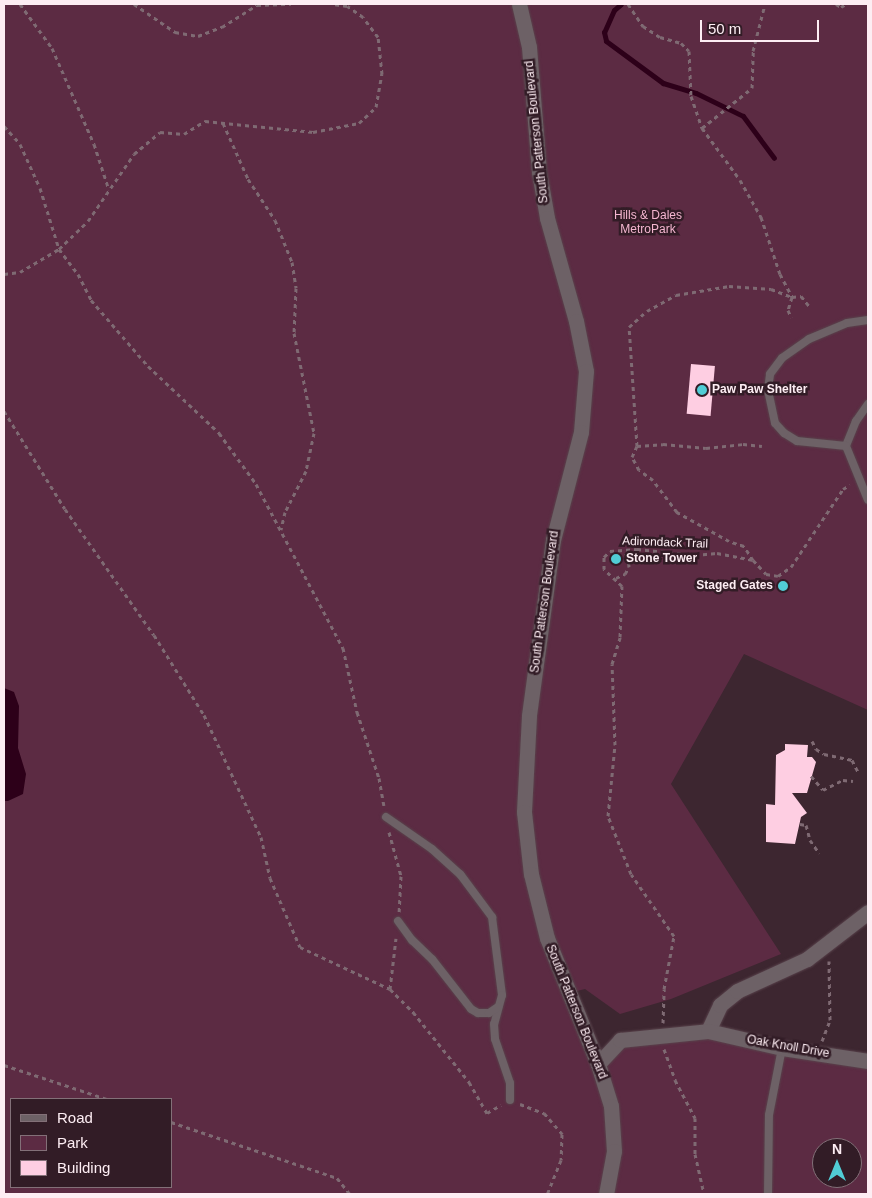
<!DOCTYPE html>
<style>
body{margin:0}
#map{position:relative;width:872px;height:1198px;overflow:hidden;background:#3d2630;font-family:Helvetica,sans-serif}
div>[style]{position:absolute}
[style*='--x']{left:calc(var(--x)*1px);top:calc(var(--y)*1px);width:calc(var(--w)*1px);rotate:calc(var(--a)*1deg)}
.green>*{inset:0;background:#5c2b43}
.water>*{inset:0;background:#2d0019}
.stream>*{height:5px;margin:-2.5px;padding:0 2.5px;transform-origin:2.5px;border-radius:2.5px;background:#2d0019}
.building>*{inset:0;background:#fecee2;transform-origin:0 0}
.path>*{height:3px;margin-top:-1.5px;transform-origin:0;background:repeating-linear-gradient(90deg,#7f6a73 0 4px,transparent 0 8px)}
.roads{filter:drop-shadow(0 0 1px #58424b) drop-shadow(0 0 1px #58424b)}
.lane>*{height:8px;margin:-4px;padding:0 4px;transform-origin:4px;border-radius:4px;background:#6d6166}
.street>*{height:15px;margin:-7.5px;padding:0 7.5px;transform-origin:7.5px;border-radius:7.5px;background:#6d6166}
.dots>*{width:14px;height:14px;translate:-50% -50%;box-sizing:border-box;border:2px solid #321c26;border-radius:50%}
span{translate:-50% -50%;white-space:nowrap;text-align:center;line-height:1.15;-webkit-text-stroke:5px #321c26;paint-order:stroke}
.street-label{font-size:12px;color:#fdedf3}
.park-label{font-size:12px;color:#f4b6d0}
.poi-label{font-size:12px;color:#fdedf3;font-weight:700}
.left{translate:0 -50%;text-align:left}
.right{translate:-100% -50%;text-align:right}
.frame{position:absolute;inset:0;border:5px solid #fdedf3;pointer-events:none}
.legend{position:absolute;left:10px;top:1098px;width:162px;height:90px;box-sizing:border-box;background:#321c26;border:1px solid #837078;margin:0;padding:6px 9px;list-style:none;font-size:15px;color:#fdedf3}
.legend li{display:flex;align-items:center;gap:10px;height:25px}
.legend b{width:25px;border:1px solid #837078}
.north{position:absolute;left:812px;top:1138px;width:50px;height:50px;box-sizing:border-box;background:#321c26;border:1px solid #837078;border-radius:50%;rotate:0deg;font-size:14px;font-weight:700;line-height:20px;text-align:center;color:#fdedf3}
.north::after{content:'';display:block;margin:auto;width:18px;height:22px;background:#51ccd5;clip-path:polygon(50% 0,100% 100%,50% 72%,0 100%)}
.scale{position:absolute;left:700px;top:20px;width:119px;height:22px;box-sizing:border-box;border:2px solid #fdedf3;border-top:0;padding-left:6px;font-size:15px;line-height:18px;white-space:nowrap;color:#fdedf3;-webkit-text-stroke:4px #321c26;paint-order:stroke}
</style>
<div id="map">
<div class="green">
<i style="clip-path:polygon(evenodd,4px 4px,868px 4px,868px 710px,744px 654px,671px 784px,781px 954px,671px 999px,620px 1014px,585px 989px,569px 993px,599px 1063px,620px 1040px,708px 1031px,868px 1061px,868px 1194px,4px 1194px,4px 4px,11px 1099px,171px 1099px,171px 1187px,11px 1187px,11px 1099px,4px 4px,822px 1148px,852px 1148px,852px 1178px,822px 1178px,822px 1148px)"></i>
</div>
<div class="water">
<i style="clip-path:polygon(4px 688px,14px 692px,19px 706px,18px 748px,26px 774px,23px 794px,8px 801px,4px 801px)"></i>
</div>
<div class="stream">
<i style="--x:621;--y:4;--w:9;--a:139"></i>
<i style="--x:614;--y:10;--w:24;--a:114"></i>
<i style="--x:604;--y:32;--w:9;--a:77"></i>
<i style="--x:606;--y:41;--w:71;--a:36.4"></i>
<i style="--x:663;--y:83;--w:34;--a:17"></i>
<i style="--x:696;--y:93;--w:52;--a:26.1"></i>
<i style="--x:743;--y:116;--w:52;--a:53.6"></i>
</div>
<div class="building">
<i style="left:691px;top:364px;width:24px;height:50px;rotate:5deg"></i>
<i style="clip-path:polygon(785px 744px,808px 745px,807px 757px,812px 757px,816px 762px,807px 793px,792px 793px,807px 813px,801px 817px,795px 844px,766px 842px,766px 804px,775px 805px,776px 755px,785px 750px)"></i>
</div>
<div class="path">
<i style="--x:20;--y:4;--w:54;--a:54"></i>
<i style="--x:52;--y:48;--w:105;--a:66.4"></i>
<i style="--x:94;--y:144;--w:48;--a:71.9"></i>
<i style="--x:134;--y:4;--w:50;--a:34.3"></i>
<i style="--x:175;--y:32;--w:23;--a:10"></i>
<i style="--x:198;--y:36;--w:26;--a:-21"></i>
<i style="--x:222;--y:27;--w:41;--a:-32.2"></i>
<i style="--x:257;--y:5;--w:34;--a:-2"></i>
<i style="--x:628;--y:4;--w:27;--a:56"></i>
<i style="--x:643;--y:26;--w:20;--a:33"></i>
<i style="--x:660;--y:37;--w:22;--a:16"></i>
<i style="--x:681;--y:43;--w:11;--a:45"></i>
<i style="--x:689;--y:51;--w:45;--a:87.5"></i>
<i style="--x:691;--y:96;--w:34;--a:71"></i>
<i style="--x:702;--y:128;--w:64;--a:53.8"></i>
<i style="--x:740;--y:180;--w:43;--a:60.4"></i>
<i style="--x:761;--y:217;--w:60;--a:71.6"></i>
<i style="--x:780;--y:274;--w:26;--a:62"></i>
<i style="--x:792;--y:297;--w:14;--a:107"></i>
<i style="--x:788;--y:310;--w:8;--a:67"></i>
<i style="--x:836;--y:4;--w:6;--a:31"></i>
<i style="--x:841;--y:7;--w:6;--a:-31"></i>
<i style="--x:223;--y:123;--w:61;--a:65.9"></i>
<i style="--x:248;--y:179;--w:49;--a:56.6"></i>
<i style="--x:275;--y:220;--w:45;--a:68"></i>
<i style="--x:292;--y:262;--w:26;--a:81"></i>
<i style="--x:296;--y:288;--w:45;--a:92.5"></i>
<i style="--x:294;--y:333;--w:102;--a:78.7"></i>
<i style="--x:314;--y:433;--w:39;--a:102"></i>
<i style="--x:306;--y:471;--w:46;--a:117.1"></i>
<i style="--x:285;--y:512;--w:18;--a:103"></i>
<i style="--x:4;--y:126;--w:24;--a:48"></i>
<i style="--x:20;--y:144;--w:48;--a:65.6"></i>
<i style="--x:40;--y:188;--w:64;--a:72.7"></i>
<i style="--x:59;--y:249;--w:31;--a:53"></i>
<i style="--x:78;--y:274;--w:29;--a:63"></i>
<i style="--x:91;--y:300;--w:87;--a:49.2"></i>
<i style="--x:148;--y:366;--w:98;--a:43.3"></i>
<i style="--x:219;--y:433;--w:63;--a:54"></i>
<i style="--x:256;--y:484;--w:186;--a:62.1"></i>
<i style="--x:343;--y:648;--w:66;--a:77.7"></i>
<i style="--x:357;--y:712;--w:70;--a:71.6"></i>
<i style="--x:379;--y:778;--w:28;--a:80"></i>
<i style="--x:702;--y:128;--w:64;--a:-38.7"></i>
<i style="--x:752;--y:88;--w:37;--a:-88"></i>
<i style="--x:753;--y:51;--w:49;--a:-75.7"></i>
<i style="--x:4;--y:274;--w:16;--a:-7"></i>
<i style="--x:20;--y:272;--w:45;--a:-30.5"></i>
<i style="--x:59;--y:249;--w:40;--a:-44"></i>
<i style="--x:88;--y:221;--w:81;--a:-55.5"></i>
<i style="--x:134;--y:154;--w:34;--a:-40"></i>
<i style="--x:160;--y:132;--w:24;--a:5"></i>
<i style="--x:184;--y:134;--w:25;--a:-32"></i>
<i style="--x:205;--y:121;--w:109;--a:5.8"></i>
<i style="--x:313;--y:132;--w:47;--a:-11.1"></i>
<i style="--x:359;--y:123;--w:23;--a:-43"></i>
<i style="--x:376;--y:107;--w:34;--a:-80"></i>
<i style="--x:382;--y:74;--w:37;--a:-96"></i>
<i style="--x:378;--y:37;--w:25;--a:-127"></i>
<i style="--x:363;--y:17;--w:19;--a:-145"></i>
<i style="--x:347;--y:6;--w:14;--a:-172"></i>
<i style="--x:719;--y:390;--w:24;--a:5"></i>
<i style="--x:4;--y:411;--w:115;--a:58.1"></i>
<i style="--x:65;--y:509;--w:154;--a:54.8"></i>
<i style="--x:154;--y:635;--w:94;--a:58"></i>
<i style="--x:204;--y:715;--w:135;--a:65"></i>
<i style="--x:261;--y:837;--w:42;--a:77.6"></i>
<i style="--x:270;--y:878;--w:75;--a:66.5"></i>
<i style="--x:300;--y:947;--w:99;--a:25"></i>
<i style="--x:390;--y:989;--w:33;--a:45"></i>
<i style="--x:413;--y:1012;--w:90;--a:51.3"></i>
<i style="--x:469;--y:1082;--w:36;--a:60"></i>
<i style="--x:487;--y:1113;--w:16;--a:-30"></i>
<i style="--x:637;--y:446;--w:119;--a:-93.8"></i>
<i style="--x:629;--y:327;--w:24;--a:-42"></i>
<i style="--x:647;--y:311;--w:33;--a:-29"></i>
<i style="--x:676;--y:295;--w:54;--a:-9.6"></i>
<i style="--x:729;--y:286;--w:42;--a:4.1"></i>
<i style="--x:771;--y:289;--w:22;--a:21"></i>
<i style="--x:792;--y:297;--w:9;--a:-6"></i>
<i style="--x:801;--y:296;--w:13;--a:51"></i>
<i style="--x:753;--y:560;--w:19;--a:47"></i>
<i style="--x:766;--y:574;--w:12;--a:9"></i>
<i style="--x:778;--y:576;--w:16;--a:-35"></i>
<i style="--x:791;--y:567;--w:94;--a:-56.3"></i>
<i style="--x:843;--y:489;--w:8;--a:-30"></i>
<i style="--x:616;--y:578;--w:10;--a:-24"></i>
<i style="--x:625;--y:574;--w:8;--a:-60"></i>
<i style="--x:629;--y:567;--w:11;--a:-95"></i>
<i style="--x:628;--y:556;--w:5;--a:-143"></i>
<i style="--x:812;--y:741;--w:9;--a:63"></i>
<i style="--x:816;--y:749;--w:9;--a:32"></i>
<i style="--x:824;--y:754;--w:29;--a:12"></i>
<i style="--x:852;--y:760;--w:13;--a:63"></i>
<i style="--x:811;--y:776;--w:18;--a:49"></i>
<i style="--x:823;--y:790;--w:22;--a:-27"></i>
<i style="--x:843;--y:780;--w:10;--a:6"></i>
<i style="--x:800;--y:824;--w:6;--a:9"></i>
<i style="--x:806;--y:825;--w:16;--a:75"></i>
<i style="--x:810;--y:840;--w:16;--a:55"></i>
<i style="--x:389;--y:832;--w:46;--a:74.7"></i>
<i style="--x:401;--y:876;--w:36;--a:93"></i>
<i style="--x:390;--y:989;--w:51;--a:-83.3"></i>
<i style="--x:663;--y:1023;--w:34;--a:-88"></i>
<i style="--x:664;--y:989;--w:54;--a:-79.3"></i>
<i style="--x:674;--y:936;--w:75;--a:-124.7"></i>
<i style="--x:631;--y:874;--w:62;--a:-111.6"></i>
<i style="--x:608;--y:816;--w:71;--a:-84.4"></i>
<i style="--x:615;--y:745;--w:81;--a:-92.1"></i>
<i style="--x:612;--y:664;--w:28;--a:-73"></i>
<i style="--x:620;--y:637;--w:51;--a:-87.8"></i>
<i style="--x:622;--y:586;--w:25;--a:-137"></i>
<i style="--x:604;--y:569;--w:12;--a:-90"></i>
<i style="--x:604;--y:557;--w:8;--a:-45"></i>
<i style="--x:610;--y:551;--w:27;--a:-4"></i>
<i style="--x:637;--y:549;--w:58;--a:5.9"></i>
<i style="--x:695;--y:555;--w:22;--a:-5"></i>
<i style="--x:717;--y:553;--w:37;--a:11"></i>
<i style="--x:753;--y:560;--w:17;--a:-123"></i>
<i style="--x:744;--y:546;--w:16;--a:-162"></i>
<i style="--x:729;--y:541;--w:60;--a:-150.9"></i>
<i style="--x:677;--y:512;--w:40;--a:-127"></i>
<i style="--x:653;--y:480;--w:17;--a:-144"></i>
<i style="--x:639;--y:470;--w:15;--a:-118"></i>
<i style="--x:632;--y:457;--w:12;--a:-66"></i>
<i style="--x:637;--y:446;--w:26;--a:-4"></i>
<i style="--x:663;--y:444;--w:43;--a:5.3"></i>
<i style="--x:706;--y:448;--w:37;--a:-6"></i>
<i style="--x:743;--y:444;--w:19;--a:6"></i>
<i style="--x:822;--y:1041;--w:22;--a:-69"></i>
<i style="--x:830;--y:1020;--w:59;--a:-91"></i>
<i style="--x:664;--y:1049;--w:33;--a:70"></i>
<i style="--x:675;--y:1080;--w:43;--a:62.2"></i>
<i style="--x:695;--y:1118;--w:36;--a:90"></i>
<i style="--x:695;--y:1154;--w:41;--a:77.3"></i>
<i style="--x:4;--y:1065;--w:108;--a:18.3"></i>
<i style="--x:520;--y:1104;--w:26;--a:21"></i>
<i style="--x:544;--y:1113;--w:28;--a:49"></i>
<i style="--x:562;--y:1134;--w:26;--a:92"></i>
<i style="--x:561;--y:1160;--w:37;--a:112"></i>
<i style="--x:171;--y:1122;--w:175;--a:18.6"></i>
<i style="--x:337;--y:1178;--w:21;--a:51"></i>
</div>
<div class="roads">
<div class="lane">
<i style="--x:868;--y:404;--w:21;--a:125"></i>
<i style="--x:856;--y:421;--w:27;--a:112"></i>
<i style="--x:846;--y:446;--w:58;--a:67.8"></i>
<i style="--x:846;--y:446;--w:49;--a:-174.2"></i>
<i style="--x:797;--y:441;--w:15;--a:-148"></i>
<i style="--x:784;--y:433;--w:13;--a:-132"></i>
<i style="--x:775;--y:423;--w:35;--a:-102"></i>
<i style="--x:768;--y:389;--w:15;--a:-82"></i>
<i style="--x:770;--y:374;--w:20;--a:-53"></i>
<i style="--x:782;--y:358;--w:33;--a:-35"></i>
<i style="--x:809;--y:339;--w:41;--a:-22.8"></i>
<i style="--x:847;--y:323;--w:21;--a:-8"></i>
<i style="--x:386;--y:817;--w:56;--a:34.8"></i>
<i style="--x:432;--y:849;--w:38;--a:42"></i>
<i style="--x:460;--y:874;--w:54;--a:53.3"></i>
<i style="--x:492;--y:917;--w:79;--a:82.7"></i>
<i style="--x:502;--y:995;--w:30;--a:105"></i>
<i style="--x:494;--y:1024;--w:15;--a:86"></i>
<i style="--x:495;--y:1039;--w:46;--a:71.2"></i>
<i style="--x:510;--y:1083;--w:17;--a:90"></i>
<i style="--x:398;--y:921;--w:24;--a:54"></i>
<i style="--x:412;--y:940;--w:28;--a:44"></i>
<i style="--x:432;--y:959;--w:63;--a:52"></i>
<i style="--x:471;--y:1009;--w:8;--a:30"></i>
<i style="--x:478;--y:1013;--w:11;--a:0"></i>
<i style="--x:489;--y:1013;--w:11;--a:-34"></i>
<i style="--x:768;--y:1194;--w:79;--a:-89.3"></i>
<i style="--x:769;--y:1115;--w:68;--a:-79"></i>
</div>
<div class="street">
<i style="--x:519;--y:4;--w:44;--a:76.9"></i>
<i style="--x:529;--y:47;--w:125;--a:85.4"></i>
<i style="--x:539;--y:172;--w:47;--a:80.1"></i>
<i style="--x:547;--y:218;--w:107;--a:74.3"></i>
<i style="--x:576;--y:321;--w:51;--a:78.7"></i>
<i style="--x:586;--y:371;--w:61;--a:94.7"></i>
<i style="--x:581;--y:432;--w:112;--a:104.5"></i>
<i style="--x:553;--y:540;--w:178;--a:97.8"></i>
<i style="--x:529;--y:716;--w:96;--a:93"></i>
<i style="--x:524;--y:812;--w:62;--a:83.6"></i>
<i style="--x:531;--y:874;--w:66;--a:76"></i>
<i style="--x:547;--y:938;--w:136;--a:68"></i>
<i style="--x:598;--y:1064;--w:44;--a:72.8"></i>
<i style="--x:611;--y:1106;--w:45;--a:86.2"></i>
<i style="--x:614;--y:1151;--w:44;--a:100.5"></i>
<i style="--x:708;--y:1031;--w:29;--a:-65"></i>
<i style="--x:720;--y:1005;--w:22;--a:-39"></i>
<i style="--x:737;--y:991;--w:77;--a:-24.6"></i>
<i style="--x:807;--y:959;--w:77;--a:-37.6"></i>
<i style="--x:598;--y:1064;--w:33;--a:-47"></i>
<i style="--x:620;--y:1040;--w:88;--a:-5.8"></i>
<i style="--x:708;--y:1031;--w:76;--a:12.9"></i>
<i style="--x:782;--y:1048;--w:87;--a:8.6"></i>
</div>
</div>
<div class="dots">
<i style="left:702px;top:390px;background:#51ccd5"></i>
<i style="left:616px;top:559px;background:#51ccd5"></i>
<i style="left:783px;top:586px;background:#51ccd5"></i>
</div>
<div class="street-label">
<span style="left:537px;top:132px;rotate:-96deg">South Patterson Boulevard</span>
<span style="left:665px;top:543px;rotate:2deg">Adirondack Trail</span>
<span style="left:545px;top:602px;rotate:-82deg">South Patterson Boulevard</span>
<span style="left:576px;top:1012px;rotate:68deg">South Patterson Boulevard</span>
<span style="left:788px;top:1047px;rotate:10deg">Oak Knoll Drive</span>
</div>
<div class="park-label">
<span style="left:648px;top:223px">Hills &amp; Dales<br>MetroPark</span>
</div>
<div class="poi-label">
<span class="left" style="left:712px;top:390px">Paw Paw Shelter</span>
<span class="left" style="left:626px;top:559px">Stone Tower</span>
<span class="right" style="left:773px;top:586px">Staged Gates</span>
</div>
<div class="frame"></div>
<ul class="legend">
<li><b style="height:6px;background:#6d6166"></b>Road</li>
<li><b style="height:14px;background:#5c2b43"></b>Park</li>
<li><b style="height:14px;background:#fecee2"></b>Building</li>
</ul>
<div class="north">N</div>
<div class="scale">50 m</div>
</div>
